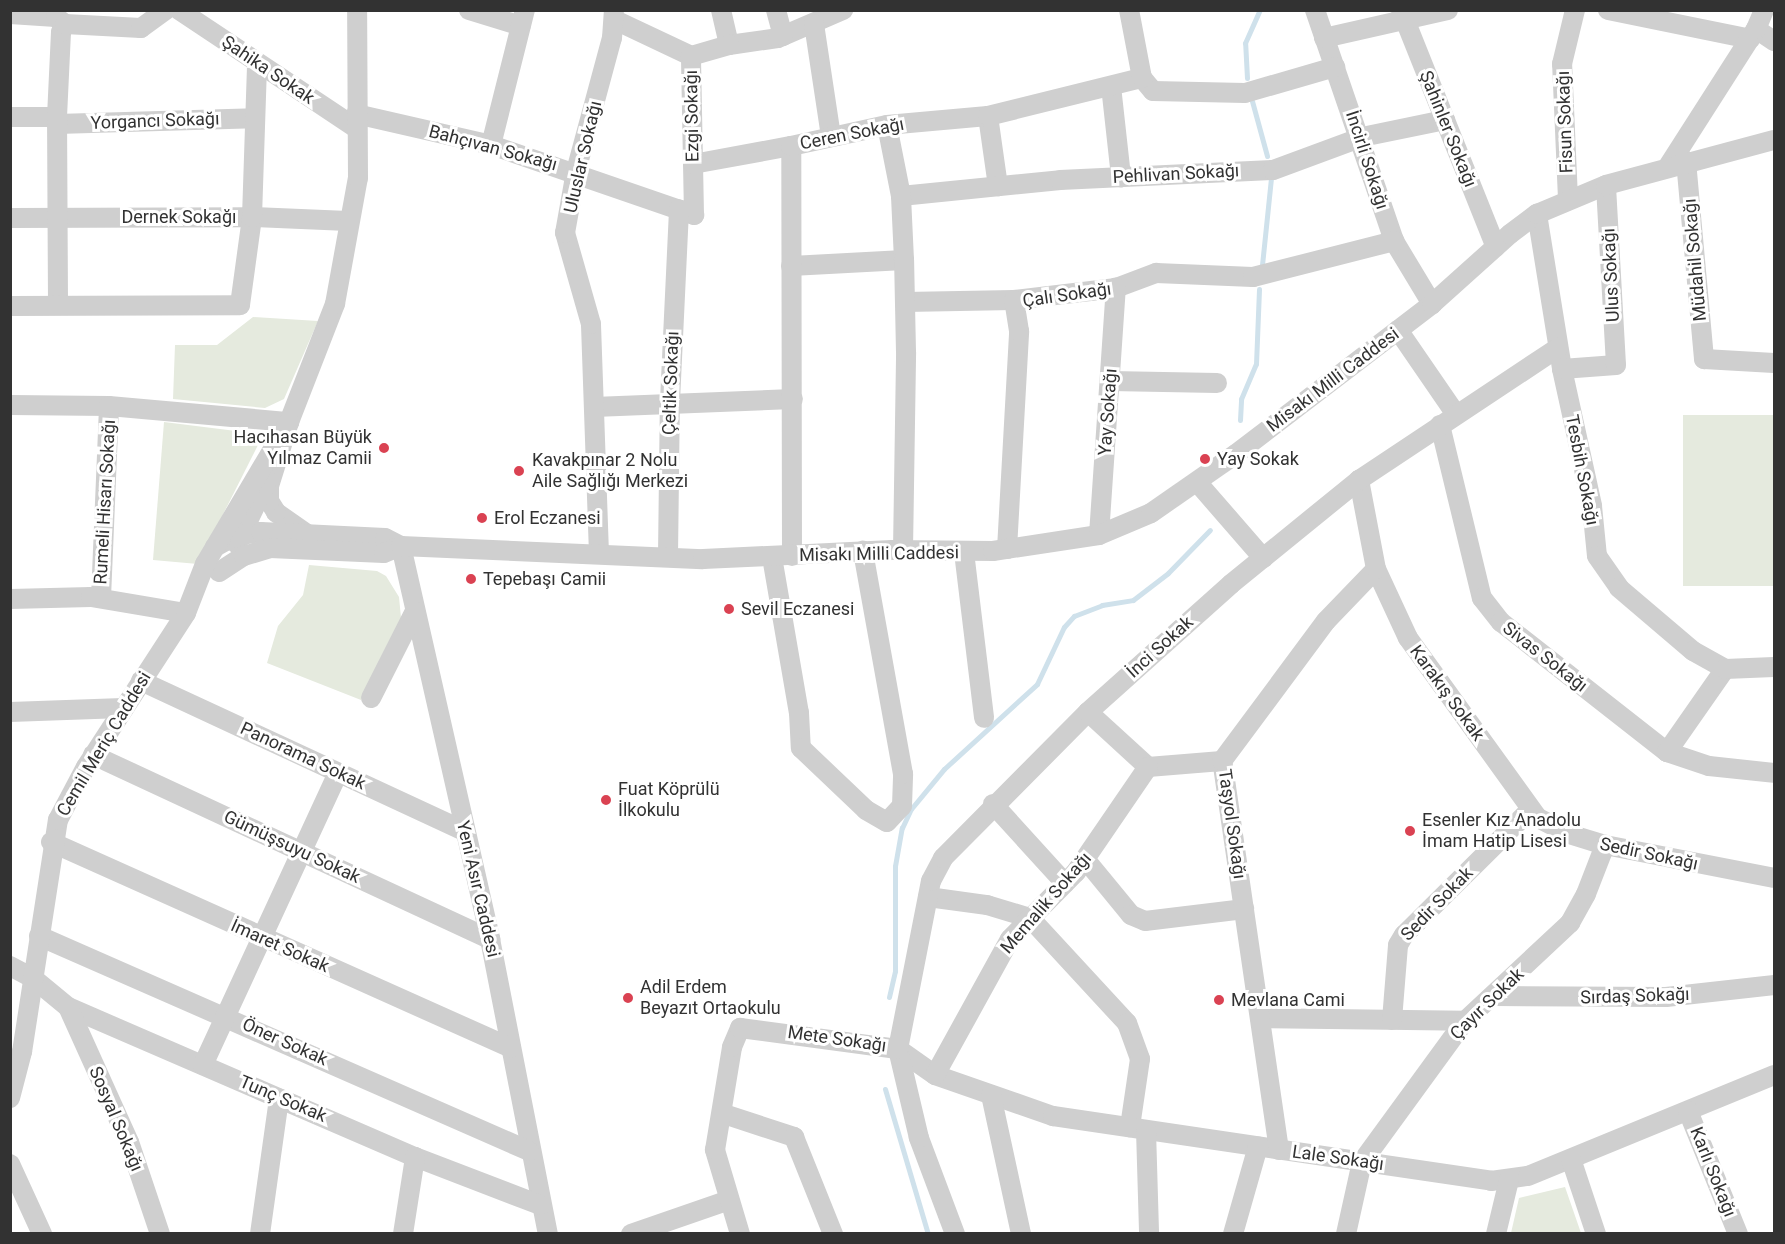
<!DOCTYPE html>
<meta charset="utf-8">
<style>
body{margin:0}
#map{position:relative;width:1785px;height:1244px;overflow:hidden;background:#fff;font-family:Roboto,sans-serif}
div>[style]{position:absolute}
[style*='--x']{left:calc(var(--x)*1px);top:calc(var(--y)*1px);width:calc(var(--w)*1px);rotate:calc(var(--a)*1deg)}
.green>*{inset:0;background:#e5eade;transform-origin:0 0}
.stream>*{height:5px;margin:-2.5px;padding:0 2.5px;transform-origin:2.5px;border-radius:2.5px;background:#cfe1eb}
.minor>*{height:20px;margin:-10px;padding:0 10px;transform-origin:10px;border-radius:10px;background:#cfcfcf}
.dots>*{width:16px;height:16px;translate:-50% -50%;box-sizing:border-box;border:3px solid #fff;border-radius:50%}
span{translate:-50% -50%;white-space:nowrap;text-align:center;line-height:1.15;-webkit-text-stroke:6px #fff;paint-order:stroke}
.street-label{font-size:18px;color:#323232}
.poi-label{font-size:18px;color:#323232}
.right{translate:-100% -50%;text-align:right}
.left{translate:0 -50%;text-align:left}
.frame{position:absolute;inset:0;border:12px solid #323232;pointer-events:none}
</style>
<div id="map">
<div class="green">
<i style="clip-path:polygon(253px 317px,318px 321px,284px 399px,265px 408px,173px 399px,175px 345px,217px 345px)"></i>
<i style="left:1774px;top:415px;width:171px;height:91px;rotate:90deg"></i>
<i style="clip-path:polygon(164px 422px,260px 434px,261px 439px,198px 564px,153px 560px)"></i>
<i style="clip-path:polygon(309px 565px,377px 571px,386px 576px,399px 597px,402px 628px,361px 700px,267px 663px,278px 626px,303px 595px)"></i>
<i style="clip-path:polygon(1565px 1187px,1581px 1233px,1511px 1233px,1519px 1198px)"></i>
</div>
<div class="stream">
<i style="--x:1247;--y:78;--w:35;--a:-93"></i>
<i style="--x:1245;--y:43;--w:36;--a:-66"></i>
<i style="--x:1252;--y:101;--w:57;--a:74.7"></i>
<i style="--x:1262;--y:265;--w:87;--a:-84.1"></i>
<i style="--x:1240;--y:420;--w:21;--a:-87"></i>
<i style="--x:1241;--y:399;--w:38;--a:-67"></i>
<i style="--x:1256;--y:364;--w:75;--a:-87.7"></i>
<i style="--x:889;--y:997;--w:27;--a:-77"></i>
<i style="--x:895;--y:971;--w:105;--a:-90"></i>
<i style="--x:895;--y:866;--w:39;--a:-80"></i>
<i style="--x:902;--y:828;--w:21;--a:-65"></i>
<i style="--x:911;--y:809;--w:52;--a:-50.5"></i>
<i style="--x:944;--y:769;--w:126;--a:-42.4"></i>
<i style="--x:1037;--y:684;--w:63;--a:-64.7"></i>
<i style="--x:1064;--y:627;--w:15;--a:-48"></i>
<i style="--x:1074;--y:616;--w:30;--a:-21"></i>
<i style="--x:1102;--y:605;--w:31;--a:-9"></i>
<i style="--x:1133;--y:600;--w:44;--a:-37.6"></i>
<i style="--x:1168;--y:573;--w:60;--a:-45.7"></i>
<i style="--x:885;--y:1089;--w:151;--a:73.5"></i>
</div>
<div class="minor">
<i style="--x:179;--y:10;--w:213;--a:33.7"></i>
<i style="--x:469;--y:10;--w:54;--a:17.1"></i>
<i style="--x:721;--y:10;--w:36;--a:77"></i>
<i style="--x:729;--y:45;--w:49;--a:-8.1"></i>
<i style="--x:778;--y:38;--w:71;--a:-23.3"></i>
<i style="--x:776;--y:10;--w:27;--a:75"></i>
<i style="--x:1315;--y:10;--w:244;--a:71.1"></i>
<i style="--x:1394;--y:241;--w:74;--a:58.9"></i>
<i style="--x:1401;--y:10;--w:255;--a:68.2"></i>
<i style="--x:1608;--y:10;--w:145;--a:11.5"></i>
<i style="--x:10;--y:14;--w:46;--a:3.7"></i>
<i style="--x:56;--y:17;--w:11;--a:38"></i>
<i style="--x:615;--y:20;--w:84;--a:25.3"></i>
<i style="--x:814;--y:24;--w:114;--a:81.4"></i>
<i style="--x:1756;--y:29;--w:22;--a:34"></i>
<i style="--x:1324;--y:38;--w:127;--a:-12.7"></i>
<i style="--x:1142;--y:78;--w:17;--a:50"></i>
<i style="--x:1153;--y:91;--w:92;--a:1.2"></i>
<i style="--x:1245;--y:93;--w:94;--a:-16.1"></i>
<i style="--x:1111;--y:86;--w:92;--a:83.7"></i>
<i style="--x:356;--y:114;--w:139;--a:12.9"></i>
<i style="--x:491;--y:145;--w:215;--a:19"></i>
<i style="--x:694;--y:215;--w:159;--a:-91.1"></i>
<i style="--x:691;--y:56;--w:40;--a:-16"></i>
<i style="--x:988;--y:116;--w:71;--a:81.9"></i>
<i style="--x:10;--y:117;--w:47;--a:0"></i>
<i style="--x:57;--y:124;--w:197;--a:-1.7"></i>
<i style="--x:491;--y:145;--w:139;--a:-75.9"></i>
<i style="--x:1686;--y:161;--w:199;--a:84.8"></i>
<i style="--x:1704;--y:359;--w:70;--a:3.3"></i>
<i style="--x:693;--y:164;--w:100;--a:-10.4"></i>
<i style="--x:1669;--y:165;--w:161;--a:-57.4"></i>
<i style="--x:1756;--y:29;--w:21;--a:-67"></i>
<i style="--x:901;--y:196;--w:160;--a:-5.7"></i>
<i style="--x:1060;--y:180;--w:213;--a:-2.7"></i>
<i style="--x:1273;--y:170;--w:95;--a:-20.3"></i>
<i style="--x:1362;--y:137;--w:85;--a:-11.6"></i>
<i style="--x:1568;--y:199;--w:135;--a:-92.5"></i>
<i style="--x:1562;--y:64;--w:56;--a:-76.5"></i>
<i style="--x:1537;--y:214;--w:157;--a:80.8"></i>
<i style="--x:1562;--y:369;--w:140;--a:77.6"></i>
<i style="--x:1592;--y:506;--w:50;--a:84.3"></i>
<i style="--x:1597;--y:556;--w:39;--a:55"></i>
<i style="--x:1619;--y:588;--w:97;--a:40.4"></i>
<i style="--x:1693;--y:651;--w:37;--a:29"></i>
<i style="--x:10;--y:218;--w:242;--a:-0.2"></i>
<i style="--x:252;--y:217;--w:96;--a:2.4"></i>
<i style="--x:791;--y:266;--w:113;--a:-3"></i>
<i style="--x:904;--y:260;--w:64;--a:-92.7"></i>
<i style="--x:901;--y:196;--w:72;--a:-101.2"></i>
<i style="--x:905;--y:302;--w:109;--a:-1.1"></i>
<i style="--x:1014;--y:300;--w:103;--a:-6.7"></i>
<i style="--x:1116;--y:288;--w:43;--a:-20.6"></i>
<i style="--x:1156;--y:273;--w:97;--a:2.4"></i>
<i style="--x:1253;--y:277;--w:146;--a:-14.3"></i>
<i style="--x:58;--y:303;--w:186;--a:-90.3"></i>
<i style="--x:57;--y:117;--w:85;--a:-87.3"></i>
<i style="--x:61;--y:32;--w:9;--a:-63"></i>
<i style="--x:65;--y:24;--w:76;--a:3"></i>
<i style="--x:141;--y:28;--w:31;--a:-36"></i>
<i style="--x:10;--y:306;--w:230;--a:-0.2"></i>
<i style="--x:240;--y:305;--w:89;--a:-82.2"></i>
<i style="--x:252;--y:217;--w:154;--a:-88.1"></i>
<i style="--x:1398;--y:330;--w:101;--a:55.5"></i>
<i style="--x:1562;--y:369;--w:54;--a:-4.2"></i>
<i style="--x:1616;--y:365;--w:180;--a:-93.2"></i>
<i style="--x:1110;--y:381;--w:107;--a:1.1"></i>
<i style="--x:10;--y:405;--w:99;--a:0.6"></i>
<i style="--x:109;--y:406;--w:181;--a:5.1"></i>
<i style="--x:594;--y:407;--w:199;--a:-2.3"></i>
<i style="--x:1440;--y:425;--w:178;--a:76.4"></i>
<i style="--x:1482;--y:598;--w:31;--a:52"></i>
<i style="--x:1501;--y:622;--w:211;--a:38.1"></i>
<i style="--x:1667;--y:752;--w:44;--a:18.4"></i>
<i style="--x:1709;--y:766;--w:65;--a:6.1"></i>
<i style="--x:1197;--y:482;--w:101;--a:49"></i>
<i style="--x:307;--y:534;--w:38;--a:-145"></i>
<i style="--x:276;--y:512;--w:13;--a:-122"></i>
<i style="--x:269;--y:501;--w:15;--a:-90"></i>
<i style="--x:269;--y:486;--w:67;--a:-72.6"></i>
<i style="--x:289;--y:422;--w:127;--a:-68.7"></i>
<i style="--x:335;--y:304;--w:128;--a:-79.7"></i>
<i style="--x:358;--y:178;--w:168;--a:-90.3"></i>
<i style="--x:1099;--y:535;--w:248;--a:-86.1"></i>
<i style="--x:237;--y:544;--w:70;--a:-64.5"></i>
<i style="--x:401;--y:546;--w:403;--a:77.2"></i>
<i style="--x:490;--y:939;--w:301;--a:78.9"></i>
<i style="--x:215;--y:547;--w:23;--a:-29"></i>
<i style="--x:235;--y:536;--w:26;--a:-9"></i>
<i style="--x:261;--y:532;--w:124;--a:2.8"></i>
<i style="--x:385;--y:538;--w:18;--a:27"></i>
<i style="--x:1007;--y:549;--w:218;--a:-86.8"></i>
<i style="--x:1019;--y:331;--w:31;--a:-99"></i>
<i style="--x:903;--y:550;--w:198;--a:-89.1"></i>
<i style="--x:906;--y:352;--w:92;--a:-91.2"></i>
<i style="--x:964;--y:552;--w:167;--a:83.1"></i>
<i style="--x:599;--y:554;--w:230;--a:-92"></i>
<i style="--x:591;--y:324;--w:95;--a:-105.9"></i>
<i style="--x:565;--y:233;--w:63;--a:-79.9"></i>
<i style="--x:576;--y:171;--w:138;--a:-74.9"></i>
<i style="--x:612;--y:38;--w:28;--a:-86"></i>
<i style="--x:668;--y:556;--w:155;--a:-89.3"></i>
<i style="--x:670;--y:401;--w:192;--a:-87.3"></i>
<i style="--x:792;--y:556;--w:410;--a:-90.1"></i>
<i style="--x:791;--y:146;--w:98;--a:-12.3"></i>
<i style="--x:887;--y:125;--w:101;--a:-5.1"></i>
<i style="--x:988;--y:116;--w:159;--a:-13.9"></i>
<i style="--x:1142;--y:78;--w:69;--a:-100.8"></i>
<i style="--x:772;--y:557;--w:158;--a:80.2"></i>
<i style="--x:799;--y:713;--w:35;--a:87"></i>
<i style="--x:801;--y:748;--w:90;--a:43.6"></i>
<i style="--x:866;--y:810;--w:24;--a:30"></i>
<i style="--x:887;--y:822;--w:22;--a:-47"></i>
<i style="--x:902;--y:806;--w:32;--a:-88"></i>
<i style="--x:903;--y:774;--w:227;--a:-100.2"></i>
<i style="--x:1376;--y:569;--w:76;--a:65.1"></i>
<i style="--x:1408;--y:638;--w:222;--a:54.2"></i>
<i style="--x:1538;--y:818;--w:35;--a:27"></i>
<i style="--x:1569;--y:834;--w:38;--a:17"></i>
<i style="--x:1605;--y:845;--w:172;--a:11"></i>
<i style="--x:219;--y:572;--w:30;--a:-33"></i>
<i style="--x:244;--y:556;--w:27;--a:-17"></i>
<i style="--x:270;--y:548;--w:114;--a:2.5"></i>
<i style="--x:384;--y:553;--w:18;--a:-22"></i>
<i style="--x:401;--y:546;--w:302;--a:2.5"></i>
<i style="--x:703;--y:559;--w:189;--a:-2.7"></i>
<i style="--x:892;--y:550;--w:101;--a:0.6"></i>
<i style="--x:993;--y:551;--w:107;--a:-8.6"></i>
<i style="--x:1099;--y:535;--w:56;--a:-22.9"></i>
<i style="--x:1151;--y:513;--w:103;--a:-34.8"></i>
<i style="--x:1236;--y:454;--w:247;--a:-37.4"></i>
<i style="--x:1432;--y:304;--w:105;--a:-41.9"></i>
<i style="--x:1510;--y:234;--w:34;--a:-37"></i>
<i style="--x:1537;--y:214;--w:75;--a:-22.8"></i>
<i style="--x:1606;--y:185;--w:174;--a:-15"></i>
<i style="--x:101;--y:598;--w:192;--a:-87.6"></i>
<i style="--x:10;--y:599;--w:81;--a:-1.4"></i>
<i style="--x:91;--y:597;--w:96;--a:9.6"></i>
<i style="--x:141;--y:681;--w:356;--a:24.9"></i>
<i style="--x:371;--y:698;--w:97;--a:-63.2"></i>
<i style="--x:10;--y:712;--w:113;--a:-2"></i>
<i style="--x:1088;--y:712;--w:81;--a:42.5"></i>
<i style="--x:1148;--y:767;--w:74;--a:-4.6"></i>
<i style="--x:1667;--y:752;--w:101;--a:-55.1"></i>
<i style="--x:1725;--y:669;--w:49;--a:-2.3"></i>
<i style="--x:93;--y:755;--w:438;--a:24.9"></i>
<i style="--x:993;--y:804;--w:107;--a:47.7"></i>
<i style="--x:51;--y:842;--w:504;--a:24.12"></i>
<i style="--x:1085;--y:859;--w:72;--a:50.6"></i>
<i style="--x:1131;--y:915;--w:15;--a:23"></i>
<i style="--x:1145;--y:921;--w:100;--a:-6.9"></i>
<i style="--x:928;--y:897;--w:60;--a:7.7"></i>
<i style="--x:987;--y:905;--w:45;--a:16.8"></i>
<i style="--x:1030;--y:918;--w:143;--a:47.3"></i>
<i style="--x:1127;--y:1023;--w:38;--a:70"></i>
<i style="--x:1140;--y:1059;--w:69;--a:98.4"></i>
<i style="--x:39;--y:936;--w:535;--a:23.69"></i>
<i style="--x:10;--y:966;--w:27;--a:28"></i>
<i style="--x:34;--y:979;--w:44;--a:39.5"></i>
<i style="--x:68;--y:1007;--w:378;--a:23.4"></i>
<i style="--x:415;--y:1157;--w:134;--a:21"></i>
<i style="--x:1495;--y:996;--w:171;--a:0.3"></i>
<i style="--x:1666;--y:997;--w:109;--a:-6.3"></i>
<i style="--x:68;--y:1007;--w:148;--a:65.7"></i>
<i style="--x:129;--y:1142;--w:97;--a:71.4"></i>
<i style="--x:1260;--y:1018;--w:205;--a:0.8"></i>
<i style="--x:1392;--y:1020;--w:75;--a:-85.4"></i>
<i style="--x:1398;--y:945;--w:12;--a:-59"></i>
<i style="--x:1404;--y:935;--w:177;--a:-44.8"></i>
<i style="--x:898;--y:1049;--w:45;--a:35.1"></i>
<i style="--x:935;--y:1075;--w:125;--a:19.2"></i>
<i style="--x:1053;--y:1116;--w:443;--a:8.4"></i>
<i style="--x:1491;--y:1181;--w:37;--a:-8"></i>
<i style="--x:1528;--y:1176;--w:266;--a:-22.3"></i>
<i style="--x:203;--y:1065;--w:322;--a:-65.2"></i>
<i style="--x:935;--y:1075;--w:155;--a:-61.1"></i>
<i style="--x:1010;--y:939;--w:94;--a:-45.4"></i>
<i style="--x:1076;--y:872;--w:127;--a:-55.6"></i>
<i style="--x:991;--y:1095;--w:142;--a:77.8"></i>
<i style="--x:10;--y:1098;--w:48;--a:-75.4"></i>
<i style="--x:22;--y:1052;--w:235;--a:-81.2"></i>
<i style="--x:58;--y:820;--w:60;--a:-62.2"></i>
<i style="--x:86;--y:767;--w:184;--a:-57"></i>
<i style="--x:186;--y:613;--w:53;--a:-68.8"></i>
<i style="--x:205;--y:564;--w:165;--a:-59.4"></i>
<i style="--x:1688;--y:1111;--w:133;--a:67.9"></i>
<i style="--x:724;--y:1114;--w:74;--a:18.2"></i>
<i style="--x:794;--y:1137;--w:105;--a:68.1"></i>
<i style="--x:1146;--y:1130;--w:104;--a:88.3"></i>
<i style="--x:1279;--y:1150;--w:393;--a:-98.3"></i>
<i style="--x:1222;--y:761;--w:174;--a:-53.4"></i>
<i style="--x:1326;--y:621;--w:72;--a:-46.1"></i>
<i style="--x:1376;--y:569;--w:91;--a:-100.8"></i>
<i style="--x:1571;--y:1159;--w:79;--a:71.6"></i>
<i style="--x:10;--y:1164;--w:77;--a:65.4"></i>
<i style="--x:260;--y:1234;--w:137;--a:-82"></i>
<i style="--x:403;--y:1234;--w:78;--a:-81.1"></i>
<i style="--x:631;--y:1234;--w:104;--a:-19.1"></i>
<i style="--x:740;--y:1234;--w:88;--a:-106.6"></i>
<i style="--x:715;--y:1150;--w:104;--a:-80.6"></i>
<i style="--x:732;--y:1047;--w:21;--a:-67"></i>
<i style="--x:740;--y:1028;--w:159;--a:7.6"></i>
<i style="--x:955;--y:1234;--w:103;--a:-110.6"></i>
<i style="--x:919;--y:1138;--w:91;--a:-103.3"></i>
<i style="--x:898;--y:1049;--w:171;--a:-78.9"></i>
<i style="--x:931;--y:881;--w:26;--a:-62"></i>
<i style="--x:943;--y:858;--w:206;--a:-45.2"></i>
<i style="--x:1088;--y:712;--w:192;--a:-41.8"></i>
<i style="--x:1231;--y:584;--w:165;--a:-39.1"></i>
<i style="--x:1359;--y:480;--w:239;--a:-33.6"></i>
<i style="--x:1233;--y:1234;--w:91;--a:-74.1"></i>
<i style="--x:1346;--y:1234;--w:74;--a:-77.5"></i>
<i style="--x:1362;--y:1162;--w:175;--a:-53.9"></i>
<i style="--x:1465;--y:1021;--w:144;--a:-43"></i>
<i style="--x:1570;--y:923;--w:33;--a:-61"></i>
<i style="--x:1586;--y:894;--w:53;--a:-68.8"></i>
<i style="--x:1496;--y:1234;--w:56;--a:-76.5"></i>
</div>
<div class="dots">
<i style="left:384px;top:448px;background:#da4252"></i>
<i style="left:1205px;top:459px;background:#da4252"></i>
<i style="left:519px;top:471px;background:#da4252"></i>
<i style="left:482px;top:518px;background:#da4252"></i>
<i style="left:471px;top:579px;background:#da4252"></i>
<i style="left:729px;top:609px;background:#da4252"></i>
<i style="left:606px;top:800px;background:#da4252"></i>
<i style="left:1410px;top:831px;background:#da4252"></i>
<i style="left:628px;top:998px;background:#da4252"></i>
<i style="left:1219px;top:1000px;background:#da4252"></i>
</div>
<div class="street-label">
<span style="left:268px;top:70px;rotate:34deg">Şahika Sokak</span>
<span style="left:692px;top:116px;rotate:-91deg">Ezgi Sokağı</span>
<span style="left:155px;top:121px;rotate:-2deg">Yorgancı Sokağı</span>
<span style="left:1565px;top:122px;rotate:-92deg">Fisun Sokağı</span>
<span style="left:1448px;top:129px;rotate:68deg">Şahinler Sokağı</span>
<span style="left:852px;top:134px;rotate:-11deg">Ceren Sokağı</span>
<span style="left:493px;top:148px;rotate:15deg">Bahçıvan Sokağı</span>
<span style="left:583px;top:157px;rotate:-77deg">Uluslar Sokağı</span>
<span style="left:1367px;top:160px;rotate:72deg">İncirli Sokağı</span>
<span style="left:1176px;top:174px;rotate:-3deg">Pehlivan Sokağı</span>
<span style="left:179px;top:217px">Dernek Sokağı</span>
<span style="left:1695px;top:260px;rotate:-95deg">Müdahil Sokağı</span>
<span style="left:1611px;top:275px;rotate:-93deg">Ulus Sokağı</span>
<span style="left:1067px;top:295px;rotate:-8deg">Çalı Sokağı</span>
<span style="left:1333px;top:380px;rotate:-37deg">Misakı Milli Caddesi</span>
<span style="left:671px;top:383px;rotate:-88deg">Çeltik Sokağı</span>
<span style="left:1108px;top:412px;rotate:-86deg">Yay Sokağı</span>
<span style="left:1582px;top:470px;rotate:79deg">Tesbih Sokağı</span>
<span style="left:105px;top:502px;rotate:-87deg">Rumeli Hisarı Sokağı</span>
<span style="left:879px;top:554px;rotate:-1deg">Misakı Milli Caddesi</span>
<span style="left:1160px;top:647px;rotate:-42deg">İnci Sokak</span>
<span style="left:1545px;top:657px;rotate:38deg">Sivas Sokağı</span>
<span style="left:1447px;top:693px;rotate:54deg">Karakış Sokak</span>
<span style="left:104px;top:744px;rotate:-59deg">Cemil Meriç Caddesi</span>
<span style="left:303px;top:756px;rotate:25deg">Panorama Sokak</span>
<span style="left:1232px;top:824px;rotate:82deg">Taşyol Sokağı</span>
<span style="left:292px;top:847px;rotate:25deg">Gümüşsuyu Sokak</span>
<span style="left:1649px;top:854px;rotate:12deg">Sedir Sokağı</span>
<span style="left:478px;top:889px;rotate:77deg">Yeni Asır Caddesi</span>
<span style="left:1046px;top:903px;rotate:-49deg">Memalik Sokağı</span>
<span style="left:1437px;top:904px;rotate:-46deg">Sedir Sokak</span>
<span style="left:280px;top:946px;rotate:24deg">İmaret Sokak</span>
<span style="left:1635px;top:996px;rotate:-2deg">Sırdaş Sokağı</span>
<span style="left:1487px;top:1004px;rotate:-44deg">Çayır Sokak</span>
<span style="left:837px;top:1039px;rotate:8deg">Mete Sokağı</span>
<span style="left:285px;top:1042px;rotate:24deg">Öner Sokak</span>
<span style="left:283px;top:1099px;rotate:23deg">Tunç Sokak</span>
<span style="left:116px;top:1119px;rotate:67deg">Sosyal Sokağı</span>
<span style="left:1338px;top:1158px;rotate:8deg">Lale Sokağı</span>
<span style="left:1713px;top:1172px;rotate:68deg">Karlı Sokağı</span>
</div>
<div class="poi-label">
<span class="right" style="left:372px;top:448px">Hacıhasan Büyük<br>Yılmaz Camii</span>
<span class="left" style="left:1217px;top:459px">Yay Sokak</span>
<span class="left" style="left:532px;top:471px">Kavakpınar 2 Nolu<br>Aile Sağlığı Merkezi</span>
<span class="left" style="left:494px;top:518px">Erol Eczanesi</span>
<span class="left" style="left:483px;top:579px">Tepebaşı Camii</span>
<span class="left" style="left:741px;top:609px">Sevil Eczanesi</span>
<span class="left" style="left:618px;top:800px">Fuat Köprülü<br>İlkokulu</span>
<span class="left" style="left:1422px;top:831px">Esenler Kız Anadolu<br>İmam Hatip Lisesi</span>
<span class="left" style="left:640px;top:998px">Adil Erdem<br>Beyazıt Ortaokulu</span>
<span class="left" style="left:1231px;top:1000px">Mevlana Cami</span>
</div>
<div class="frame"></div>
</div>
